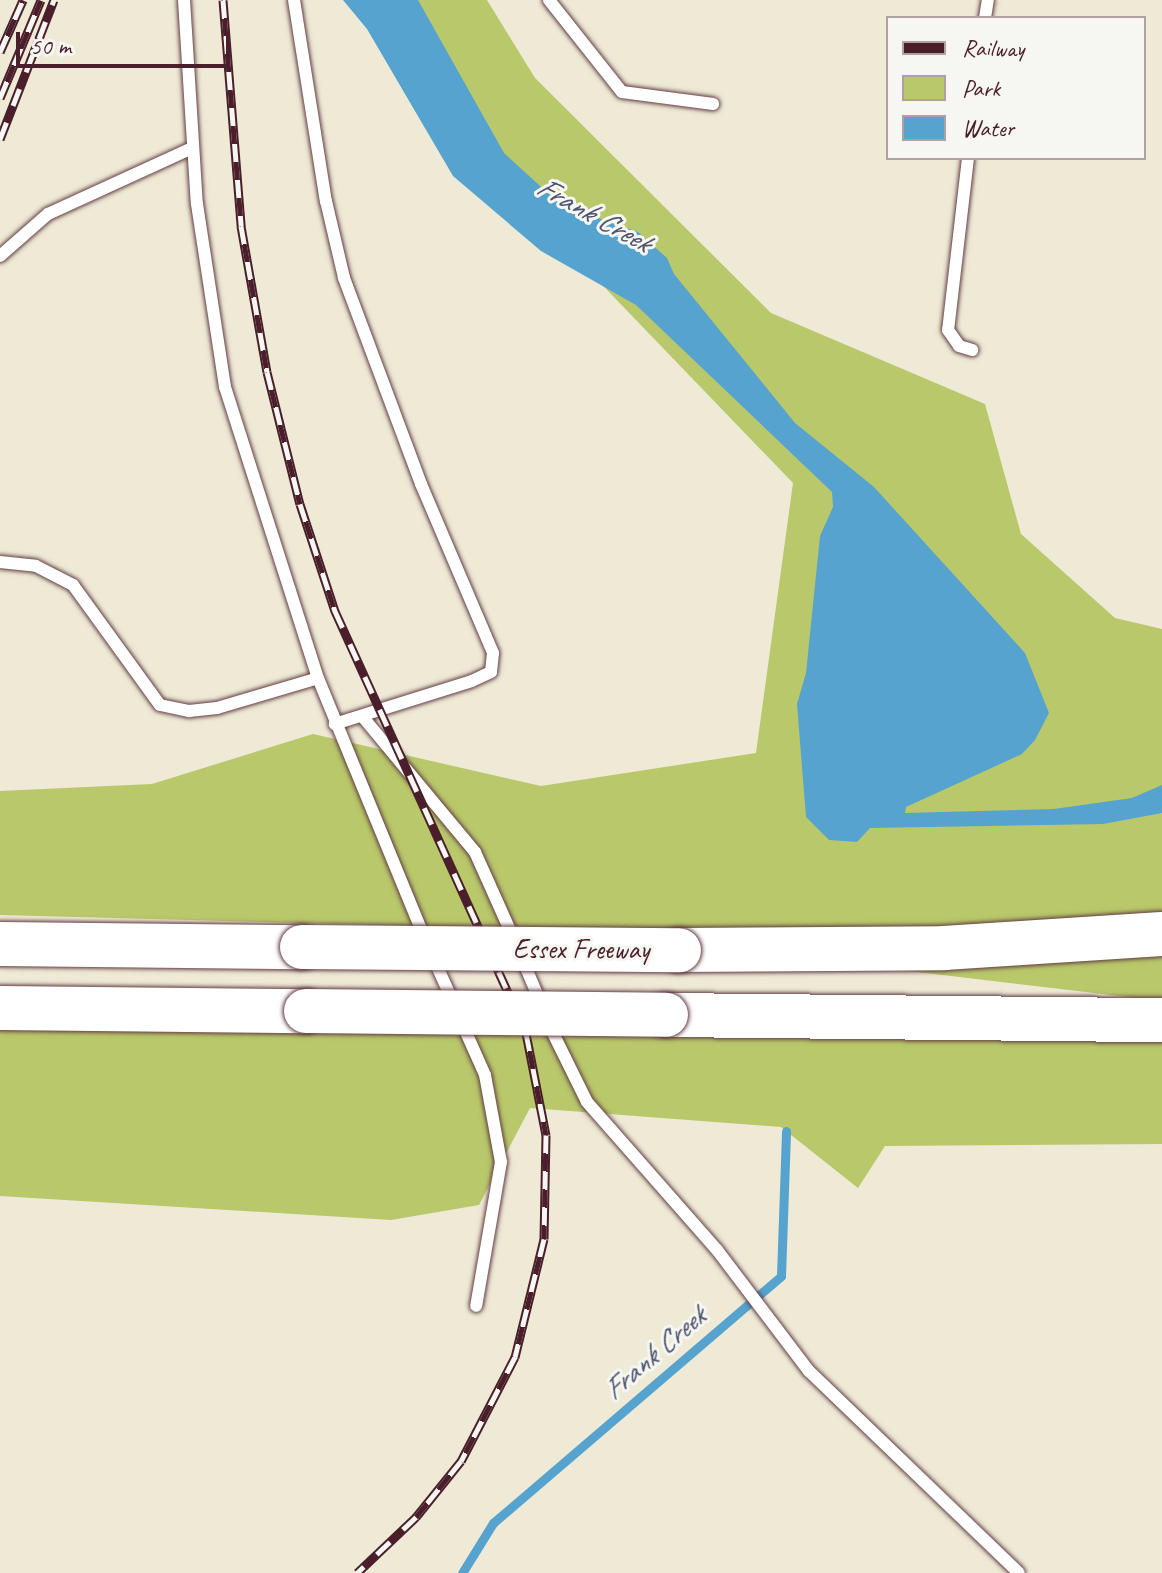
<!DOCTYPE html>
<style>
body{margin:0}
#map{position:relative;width:1162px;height:1573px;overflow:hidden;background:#eeead5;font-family:Caveat,sans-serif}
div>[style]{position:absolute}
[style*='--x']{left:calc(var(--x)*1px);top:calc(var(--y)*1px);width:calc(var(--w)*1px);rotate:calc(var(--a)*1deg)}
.green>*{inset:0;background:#b9c86a}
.water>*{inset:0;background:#56a3cf}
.stream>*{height:9px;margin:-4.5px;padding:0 4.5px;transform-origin:4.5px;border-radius:4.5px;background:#56a3cf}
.roads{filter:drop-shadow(0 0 2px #633d44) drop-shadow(0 0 2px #633d44)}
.service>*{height:12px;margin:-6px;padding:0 6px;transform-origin:6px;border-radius:6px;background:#fff}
.motorway>*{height:44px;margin:-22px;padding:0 22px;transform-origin:22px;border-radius:22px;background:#fff}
.rail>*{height:9px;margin-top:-4.5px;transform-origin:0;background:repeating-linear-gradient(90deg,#f6f6f2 0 18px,#4a1f2b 0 36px);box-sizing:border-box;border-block:2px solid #4a1f2b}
.bridges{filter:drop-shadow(0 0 2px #633d44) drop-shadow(0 0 2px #633d44)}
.motorway-bridge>*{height:44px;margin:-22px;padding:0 22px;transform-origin:22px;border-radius:22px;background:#fff}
span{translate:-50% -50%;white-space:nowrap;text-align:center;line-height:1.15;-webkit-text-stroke:6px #f6f6f2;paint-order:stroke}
.street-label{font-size:28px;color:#4a1f2b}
.water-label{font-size:30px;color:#4f546d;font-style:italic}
.legend{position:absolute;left:886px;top:16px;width:260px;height:144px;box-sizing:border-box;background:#f6f6f2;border:2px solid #b1a0a2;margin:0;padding:10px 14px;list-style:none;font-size:24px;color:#4a1f2b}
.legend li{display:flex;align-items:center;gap:16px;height:40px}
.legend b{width:40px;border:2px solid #b1a0a2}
.scale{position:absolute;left:16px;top:32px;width:214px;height:36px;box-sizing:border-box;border:4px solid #4a1f2b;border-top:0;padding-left:10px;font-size:24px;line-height:28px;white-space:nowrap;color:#4a1f2b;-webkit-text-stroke:6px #f6f6f2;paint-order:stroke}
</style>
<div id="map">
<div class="green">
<i style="clip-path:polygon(371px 0,487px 0,535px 78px,771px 313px,985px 404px,1021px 534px,1115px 618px,1162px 629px,1162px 1001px,563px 930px,0 915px,0 791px,152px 784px,313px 734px,541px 786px,756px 753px,793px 483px,584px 266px)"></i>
<i style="clip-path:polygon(0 1020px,1162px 1020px,1162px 1144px,885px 1146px,858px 1188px,781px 1127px,530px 1108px,479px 1205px,391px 1220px,0 1196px)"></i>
</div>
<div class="water">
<i style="clip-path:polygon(343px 0,418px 0,504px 153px,561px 205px,638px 232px,667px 258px,674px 274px,795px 423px,874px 487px,1025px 653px,1049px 713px,1035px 740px,1022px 754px,906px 807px,905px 813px,1054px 809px,1132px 798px,1162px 785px,1162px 813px,1103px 824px,870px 828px,857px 842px,829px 840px,806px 817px,797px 704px,806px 673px,820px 536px,833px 507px,832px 492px,636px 305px,541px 251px,453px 176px,367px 29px)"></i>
</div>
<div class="stream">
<i style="--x:462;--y:1573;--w:59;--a:-58.2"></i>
<i style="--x:493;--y:1523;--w:379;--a:-40.6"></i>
<i style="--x:781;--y:1276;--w:145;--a:-88"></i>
</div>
<div class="roads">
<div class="service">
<i style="--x:184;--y:0;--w:204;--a:86.4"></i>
<i style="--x:197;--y:204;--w:185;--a:81.3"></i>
<i style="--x:225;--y:387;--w:305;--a:72.3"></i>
<i style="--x:318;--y:678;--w:282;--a:67.7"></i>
<i style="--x:294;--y:0;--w:204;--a:81"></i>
<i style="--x:326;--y:201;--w:79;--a:76.8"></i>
<i style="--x:344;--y:278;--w:220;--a:69.5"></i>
<i style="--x:421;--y:484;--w:184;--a:66.9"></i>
<i style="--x:493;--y:653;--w:19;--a:96"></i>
<i style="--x:491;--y:672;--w:21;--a:155"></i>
<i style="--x:472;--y:681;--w:144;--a:162.6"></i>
<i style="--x:549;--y:0;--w:117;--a:51.6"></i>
<i style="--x:622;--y:92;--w:92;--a:7.5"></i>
<i style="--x:985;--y:18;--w:18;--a:-81"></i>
<i style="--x:968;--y:158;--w:173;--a:96.6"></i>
<i style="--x:948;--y:330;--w:19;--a:55"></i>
<i style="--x:959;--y:346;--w:14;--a:17"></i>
<i style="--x:0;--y:256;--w:64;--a:-41.2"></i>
<i style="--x:48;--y:214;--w:158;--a:-24.6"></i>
<i style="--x:0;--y:562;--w:36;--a:6"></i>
<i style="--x:36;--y:566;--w:42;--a:27.2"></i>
<i style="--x:73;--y:585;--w:148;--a:54.1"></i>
<i style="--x:160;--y:705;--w:30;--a:12"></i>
<i style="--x:189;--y:711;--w:28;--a:-6"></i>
<i style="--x:217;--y:708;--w:105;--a:-16.5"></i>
<i style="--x:362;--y:716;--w:177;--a:50.3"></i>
<i style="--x:475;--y:852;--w:95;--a:65.9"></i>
<i style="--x:432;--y:955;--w:54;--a:65.8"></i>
<i style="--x:521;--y:956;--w:54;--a:67.2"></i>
<i style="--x:461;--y:1021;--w:59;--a:66"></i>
<i style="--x:485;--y:1075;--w:88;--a:79.6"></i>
<i style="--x:501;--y:1162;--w:146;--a:99.8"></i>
<i style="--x:548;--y:1023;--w:88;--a:63.7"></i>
<i style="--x:587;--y:1102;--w:197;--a:48.7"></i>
<i style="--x:717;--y:1250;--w:152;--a:52.8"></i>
<i style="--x:809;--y:1371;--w:291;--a:43.9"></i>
</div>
<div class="motorway">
<i style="--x:0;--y:944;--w:302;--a:0.6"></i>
<i style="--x:679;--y:950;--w:265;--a:-0.4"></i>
<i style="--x:944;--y:948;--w:218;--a:-3.7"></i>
<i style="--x:0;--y:1008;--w:306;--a:0.6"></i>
<i style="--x:666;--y:1015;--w:496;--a:0.6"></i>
</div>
</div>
<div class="rail">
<i style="--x:223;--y:0;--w:227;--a:85.4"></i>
<i style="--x:241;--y:226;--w:148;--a:79.9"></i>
<i style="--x:267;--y:372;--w:136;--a:76"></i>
<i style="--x:300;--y:504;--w:113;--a:71.9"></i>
<i style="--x:335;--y:611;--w:463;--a:65.6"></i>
<i style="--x:526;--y:1033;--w:104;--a:78.9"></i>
<i style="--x:546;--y:1135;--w:104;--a:91.1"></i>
<i style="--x:544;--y:1239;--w:122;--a:103.8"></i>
<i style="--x:515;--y:1357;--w:117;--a:117.4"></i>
<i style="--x:461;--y:1461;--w:72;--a:128.8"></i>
<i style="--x:416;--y:1517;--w:81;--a:136.5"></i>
<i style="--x:0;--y:52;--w:57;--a:-66.1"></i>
<i style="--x:0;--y:98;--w:106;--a:-67.3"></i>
<i style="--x:0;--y:139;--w:149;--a:-68.8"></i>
</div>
<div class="bridges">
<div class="motorway-bridge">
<i style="--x:302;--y:947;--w:377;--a:0.5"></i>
<i style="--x:306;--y:1011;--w:360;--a:0.6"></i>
</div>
</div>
<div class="street-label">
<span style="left:581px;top:949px">Essex Freeway</span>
</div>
<div class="water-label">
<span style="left:594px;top:214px;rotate:29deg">Frank Creek</span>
<span style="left:654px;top:1353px;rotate:-41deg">Frank Creek</span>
</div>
<ul class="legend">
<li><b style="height:10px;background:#4a1f2b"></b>Railway</li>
<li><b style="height:22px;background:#b9c86a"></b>Park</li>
<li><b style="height:22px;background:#56a3cf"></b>Water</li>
</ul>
<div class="scale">50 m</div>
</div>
